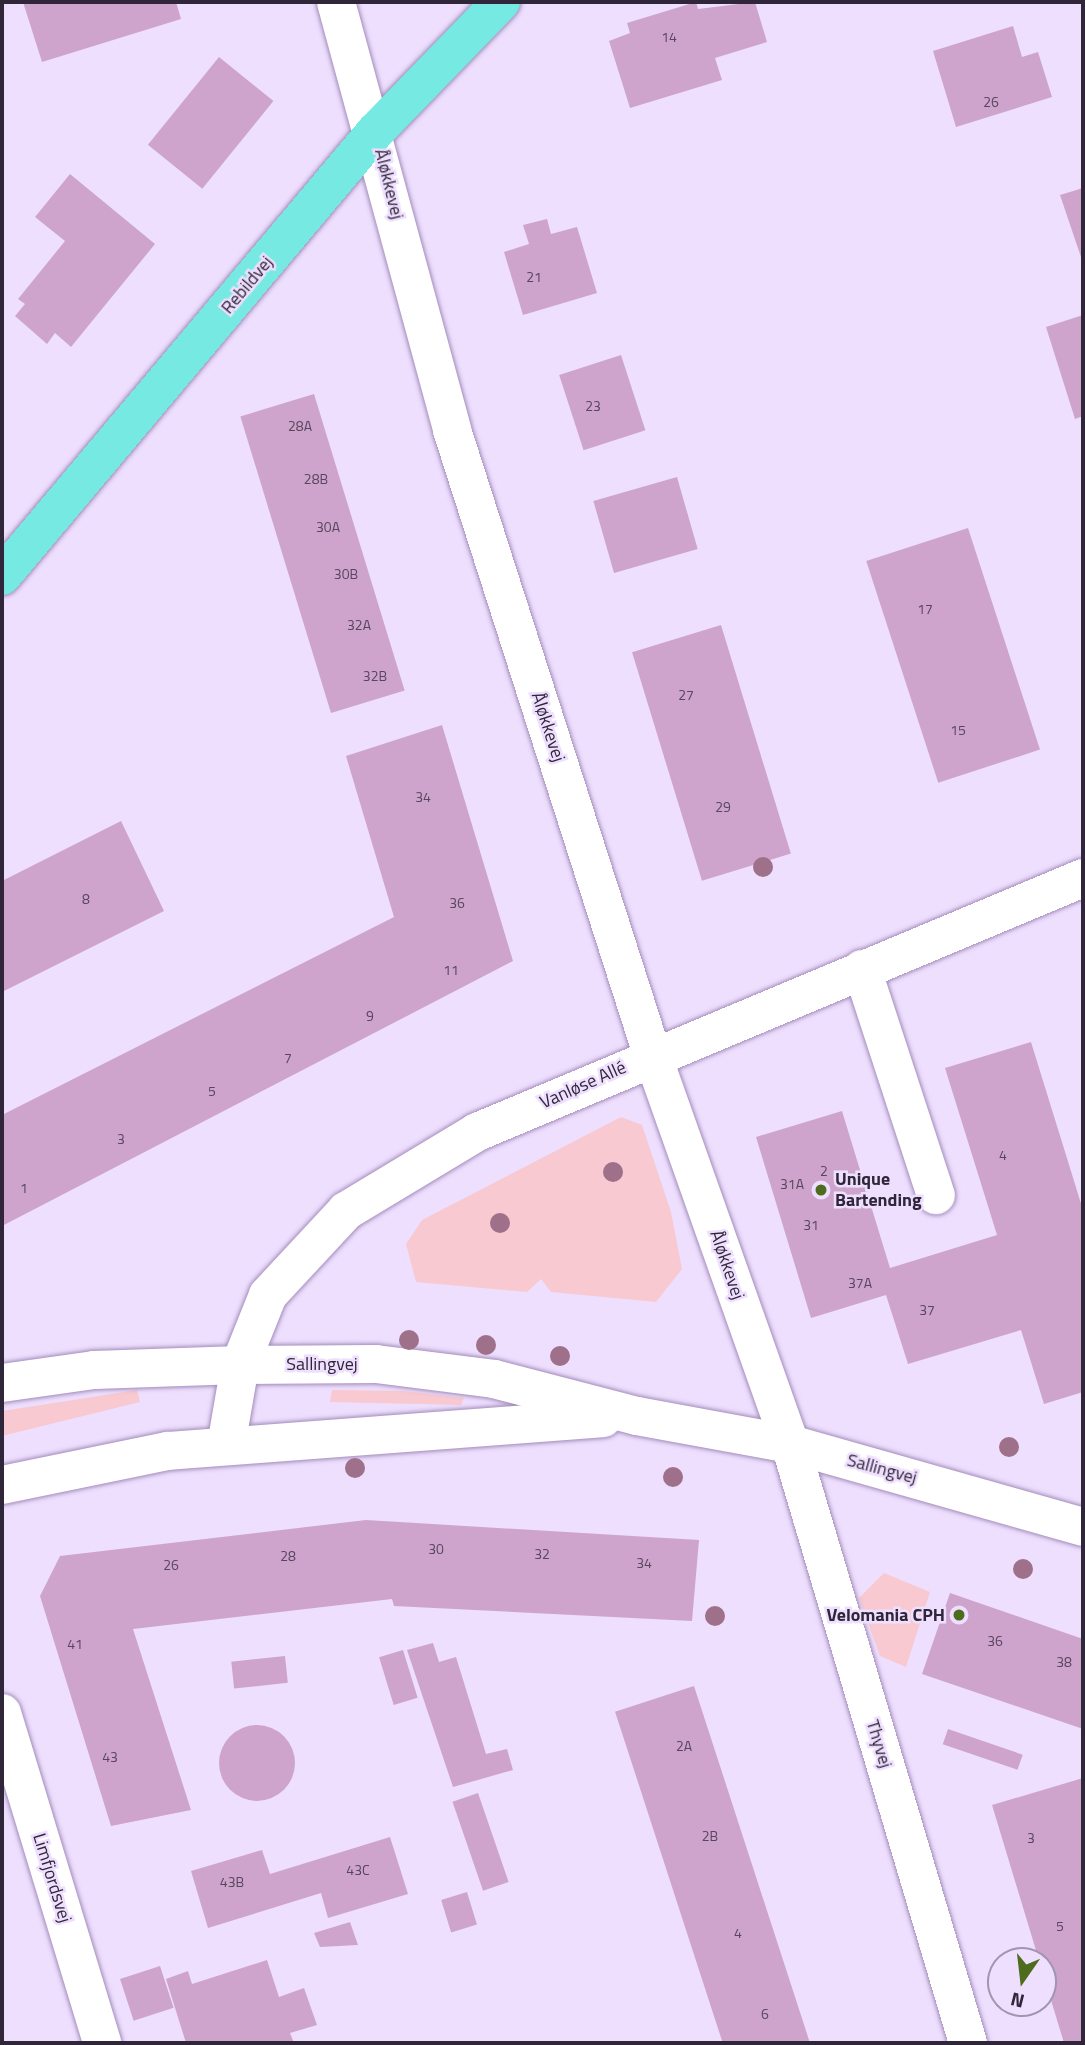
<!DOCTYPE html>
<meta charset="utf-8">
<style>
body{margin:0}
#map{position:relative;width:1085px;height:2045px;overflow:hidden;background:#eedffe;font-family:"Titillium Web",sans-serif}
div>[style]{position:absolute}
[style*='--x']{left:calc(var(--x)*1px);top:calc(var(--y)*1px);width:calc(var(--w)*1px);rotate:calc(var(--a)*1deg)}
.green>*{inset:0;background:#f8c9d1}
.building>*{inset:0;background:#cea4cd;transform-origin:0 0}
.round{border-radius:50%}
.roads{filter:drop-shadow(0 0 2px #a38cbb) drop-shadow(0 0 2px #a38cbb)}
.minor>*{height:38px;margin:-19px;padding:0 19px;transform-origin:19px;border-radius:19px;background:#fff}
.major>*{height:38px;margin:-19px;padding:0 19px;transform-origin:19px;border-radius:19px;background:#76eae2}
.trees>*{width:20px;height:20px;margin:-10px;border-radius:50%;background:#9e708a}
.dots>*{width:19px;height:19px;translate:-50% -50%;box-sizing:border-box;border:4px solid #eedffe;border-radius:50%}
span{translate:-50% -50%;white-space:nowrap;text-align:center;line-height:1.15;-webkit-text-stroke:5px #eedffe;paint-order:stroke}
.number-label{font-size:14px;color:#58465e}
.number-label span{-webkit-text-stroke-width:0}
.street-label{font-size:18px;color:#302639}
.poi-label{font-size:18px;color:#302639;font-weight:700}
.left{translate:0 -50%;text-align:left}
.right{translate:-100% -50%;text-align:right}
.frame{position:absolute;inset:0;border:4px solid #302639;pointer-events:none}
.north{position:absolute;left:987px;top:1947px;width:70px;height:70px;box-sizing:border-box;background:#eedffe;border:2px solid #a295af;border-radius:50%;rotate:194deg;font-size:19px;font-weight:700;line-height:28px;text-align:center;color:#302639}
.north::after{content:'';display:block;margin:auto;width:24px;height:32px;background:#4f6b1e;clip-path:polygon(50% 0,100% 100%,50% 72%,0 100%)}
</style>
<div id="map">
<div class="green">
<i style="clip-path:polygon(621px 1117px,642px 1125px,671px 1212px,682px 1269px,656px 1302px,551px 1292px,541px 1279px,527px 1292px,416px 1282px,406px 1244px,422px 1220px)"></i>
<i style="clip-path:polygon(137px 1390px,140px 1402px,2px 1436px,2px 1411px)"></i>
<i style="clip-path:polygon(332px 1390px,404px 1391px,464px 1398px,461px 1405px,330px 1402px)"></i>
<i style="clip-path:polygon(884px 1573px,930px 1592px,906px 1667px,880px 1656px,859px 1598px)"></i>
</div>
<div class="building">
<i style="clip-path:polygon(23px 2px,176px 2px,181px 19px,42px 62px)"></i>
<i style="clip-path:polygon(696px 2px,698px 9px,755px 2px,767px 42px,715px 58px,722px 80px,630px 108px,609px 41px,630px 33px,627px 23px)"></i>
<i style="clip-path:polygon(1013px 26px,1022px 57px,1038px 52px,1052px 97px,956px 127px,933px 51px)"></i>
<i style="left:219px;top:57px;width:70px;height:113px;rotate:39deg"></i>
<i style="clip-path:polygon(70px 174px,155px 244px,71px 347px,55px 333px,47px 344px,15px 316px,25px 304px,18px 299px,65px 241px,35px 217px)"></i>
<i style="clip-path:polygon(1083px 188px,1083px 263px,1060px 195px)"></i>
<i style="clip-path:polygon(547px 219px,551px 234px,577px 227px,597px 293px,523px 315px,504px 252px,529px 244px,523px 225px)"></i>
<i style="clip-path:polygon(1083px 315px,1083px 416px,1075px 419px,1046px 327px)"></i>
<i style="left:621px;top:355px;width:79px;height:65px;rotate:72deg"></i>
<i style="left:314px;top:394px;width:310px;height:77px;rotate:73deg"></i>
<i style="left:677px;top:477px;width:75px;height:87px;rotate:74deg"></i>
<i style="left:968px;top:528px;width:233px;height:107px;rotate:72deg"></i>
<i style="left:721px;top:625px;width:239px;height:93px;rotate:73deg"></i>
<i style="clip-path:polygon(442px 725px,513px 961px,2px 1226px,2px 1115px,394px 917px,346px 756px)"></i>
<i style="clip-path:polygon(121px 821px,164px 911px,2px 992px,2px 881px)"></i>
<i style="clip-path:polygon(1031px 1042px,1083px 1210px,1083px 1392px,1044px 1404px,1021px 1330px,908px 1364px,886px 1295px,811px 1318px,756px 1137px,842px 1111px,890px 1268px,997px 1235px,945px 1068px)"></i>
<i style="clip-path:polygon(366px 1520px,699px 1540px,692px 1621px,394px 1606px,392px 1599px,133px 1629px,191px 1810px,111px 1826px,40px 1596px,60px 1556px)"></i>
<i style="clip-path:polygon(950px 1593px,1083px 1639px,1083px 1729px,922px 1674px)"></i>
<i style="clip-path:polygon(433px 1643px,439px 1662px,456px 1657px,486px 1754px,507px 1749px,513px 1770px,453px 1787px,407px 1650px)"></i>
<i style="left:403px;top:1650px;width:50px;height:25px;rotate:73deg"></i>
<i style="left:285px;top:1656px;width:27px;height:54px;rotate:84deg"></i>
<i style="left:694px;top:1686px;width:375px;height:83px;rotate:72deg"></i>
<i class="round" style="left:219px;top:1725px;width:76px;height:76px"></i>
<i style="left:948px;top:1729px;width:79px;height:16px;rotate:19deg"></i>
<i style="clip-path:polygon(1083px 1778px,1083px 2043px,1064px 2043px,992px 1805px)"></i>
<i style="left:478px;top:1793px;width:94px;height:27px;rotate:71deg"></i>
<i style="clip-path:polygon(390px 1837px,408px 1894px,328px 1918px,321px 1893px,208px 1928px,191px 1871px,262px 1850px,270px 1874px)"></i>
<i style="left:467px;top:1892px;width:34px;height:27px;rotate:73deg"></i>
<i style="clip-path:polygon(350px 1922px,358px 1945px,320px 1947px,314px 1933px)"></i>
<i style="clip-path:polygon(267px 1960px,279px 1997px,304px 1988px,317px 2025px,290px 2033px,294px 2043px,186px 2043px,166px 1979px,188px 1971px,192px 1984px)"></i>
<i style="left:160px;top:1966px;width:44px;height:42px;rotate:72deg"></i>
</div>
<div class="roads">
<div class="minor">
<i style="--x:336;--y:2;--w:443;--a:74.8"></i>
<i style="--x:452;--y:430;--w:655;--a:72.23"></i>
<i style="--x:652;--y:1054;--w:414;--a:70.5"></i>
<i style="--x:790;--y:1444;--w:625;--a:73.45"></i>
<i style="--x:862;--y:969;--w:238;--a:71.9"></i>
<i style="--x:2;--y:1383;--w:93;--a:-8"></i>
<i style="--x:94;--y:1370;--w:146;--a:-2"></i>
<i style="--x:240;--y:1365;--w:136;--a:-0.4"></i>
<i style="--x:376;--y:1364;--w:119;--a:7.2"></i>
<i style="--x:494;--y:1379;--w:148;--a:14.5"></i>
<i style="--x:637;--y:1416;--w:156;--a:10.4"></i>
<i style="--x:790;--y:1444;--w:305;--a:15.8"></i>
<i style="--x:226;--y:1446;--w:82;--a:-80.2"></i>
<i style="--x:240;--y:1365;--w:75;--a:-68.2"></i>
<i style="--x:268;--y:1295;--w:115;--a:-47.1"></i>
<i style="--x:346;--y:1211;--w:153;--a:-31.1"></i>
<i style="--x:477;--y:1132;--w:657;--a:-22.74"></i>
<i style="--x:2;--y:1485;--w:169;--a:-11.6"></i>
<i style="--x:168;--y:1451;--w:436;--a:-4.3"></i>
<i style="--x:2;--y:1713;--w:345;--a:73.1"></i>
</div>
<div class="major">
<i style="--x:2;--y:576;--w:580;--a:-49.97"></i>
<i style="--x:375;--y:132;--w:181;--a:-45.9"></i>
</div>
</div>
<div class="trees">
<i style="left:763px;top:867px"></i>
<i style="left:613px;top:1172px"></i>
<i style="left:500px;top:1223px"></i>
<i style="left:409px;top:1340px"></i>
<i style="left:486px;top:1345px"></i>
<i style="left:560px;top:1356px"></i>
<i style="left:1009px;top:1447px"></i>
<i style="left:355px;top:1468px"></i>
<i style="left:673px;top:1477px"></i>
<i style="left:1023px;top:1569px"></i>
<i style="left:715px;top:1616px"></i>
</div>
<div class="dots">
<i style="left:821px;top:1190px;background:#4f6b1e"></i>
<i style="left:959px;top:1615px;background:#4f6b1e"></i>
</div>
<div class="number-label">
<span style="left:669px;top:37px">14</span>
<span style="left:991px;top:102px">26</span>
<span style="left:534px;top:277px">21</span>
<span style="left:593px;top:406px">23</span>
<span style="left:300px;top:426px">28A</span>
<span style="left:316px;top:479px">28B</span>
<span style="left:328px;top:527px">30A</span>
<span style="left:346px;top:574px">30B</span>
<span style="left:925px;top:609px">17</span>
<span style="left:359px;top:625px">32A</span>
<span style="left:375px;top:676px">32B</span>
<span style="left:686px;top:695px">27</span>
<span style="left:958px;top:730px">15</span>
<span style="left:423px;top:797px">34</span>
<span style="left:723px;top:807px">29</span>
<span style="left:86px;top:899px">8</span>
<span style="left:457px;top:903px">36</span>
<span style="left:451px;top:970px">11</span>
<span style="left:370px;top:1016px">9</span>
<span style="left:288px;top:1058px">7</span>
<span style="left:212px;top:1091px">5</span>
<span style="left:121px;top:1139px">3</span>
<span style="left:1003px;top:1155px">4</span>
<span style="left:824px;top:1171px">2</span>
<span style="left:792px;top:1184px">31A</span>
<span style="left:24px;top:1188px">1</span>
<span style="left:811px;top:1225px">31</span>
<span style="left:860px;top:1283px">37A</span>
<span style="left:927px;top:1310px">37</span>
<span style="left:436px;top:1549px">30</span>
<span style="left:542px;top:1554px">32</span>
<span style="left:288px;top:1556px">28</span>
<span style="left:644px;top:1563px">34</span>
<span style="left:171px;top:1565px">26</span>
<span style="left:995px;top:1641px">36</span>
<span style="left:75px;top:1644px">41</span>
<span style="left:1064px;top:1662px">38</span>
<span style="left:684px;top:1746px">2A</span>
<span style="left:110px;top:1757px">43</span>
<span style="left:710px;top:1836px">2B</span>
<span style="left:1031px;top:1838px">3</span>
<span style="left:358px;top:1870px">43C</span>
<span style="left:232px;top:1882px">43B</span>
<span style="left:1060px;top:1926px">5</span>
<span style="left:738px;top:1933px">4</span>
<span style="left:765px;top:2014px">6</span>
</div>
<div class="street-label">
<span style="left:389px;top:184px;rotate:76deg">Åløkkevej</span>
<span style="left:247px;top:285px;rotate:-50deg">Rebildvej</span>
<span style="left:548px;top:727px;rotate:72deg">Åløkkevej</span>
<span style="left:583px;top:1085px;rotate:-24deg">Vanløse Allé</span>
<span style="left:727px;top:1265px;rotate:71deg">Åløkkevej</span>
<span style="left:322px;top:1364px">Sallingvej</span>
<span style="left:882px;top:1469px;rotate:15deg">Sallingvej</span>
<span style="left:879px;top:1744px;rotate:73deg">Thyvej</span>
<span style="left:52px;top:1878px;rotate:73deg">Limfjordsvej</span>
</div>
<div class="poi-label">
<span class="left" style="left:835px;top:1190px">Unique<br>Bartending</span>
<span class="right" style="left:945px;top:1615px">Velomania CPH</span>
</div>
<div class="frame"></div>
<div class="north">N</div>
</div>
